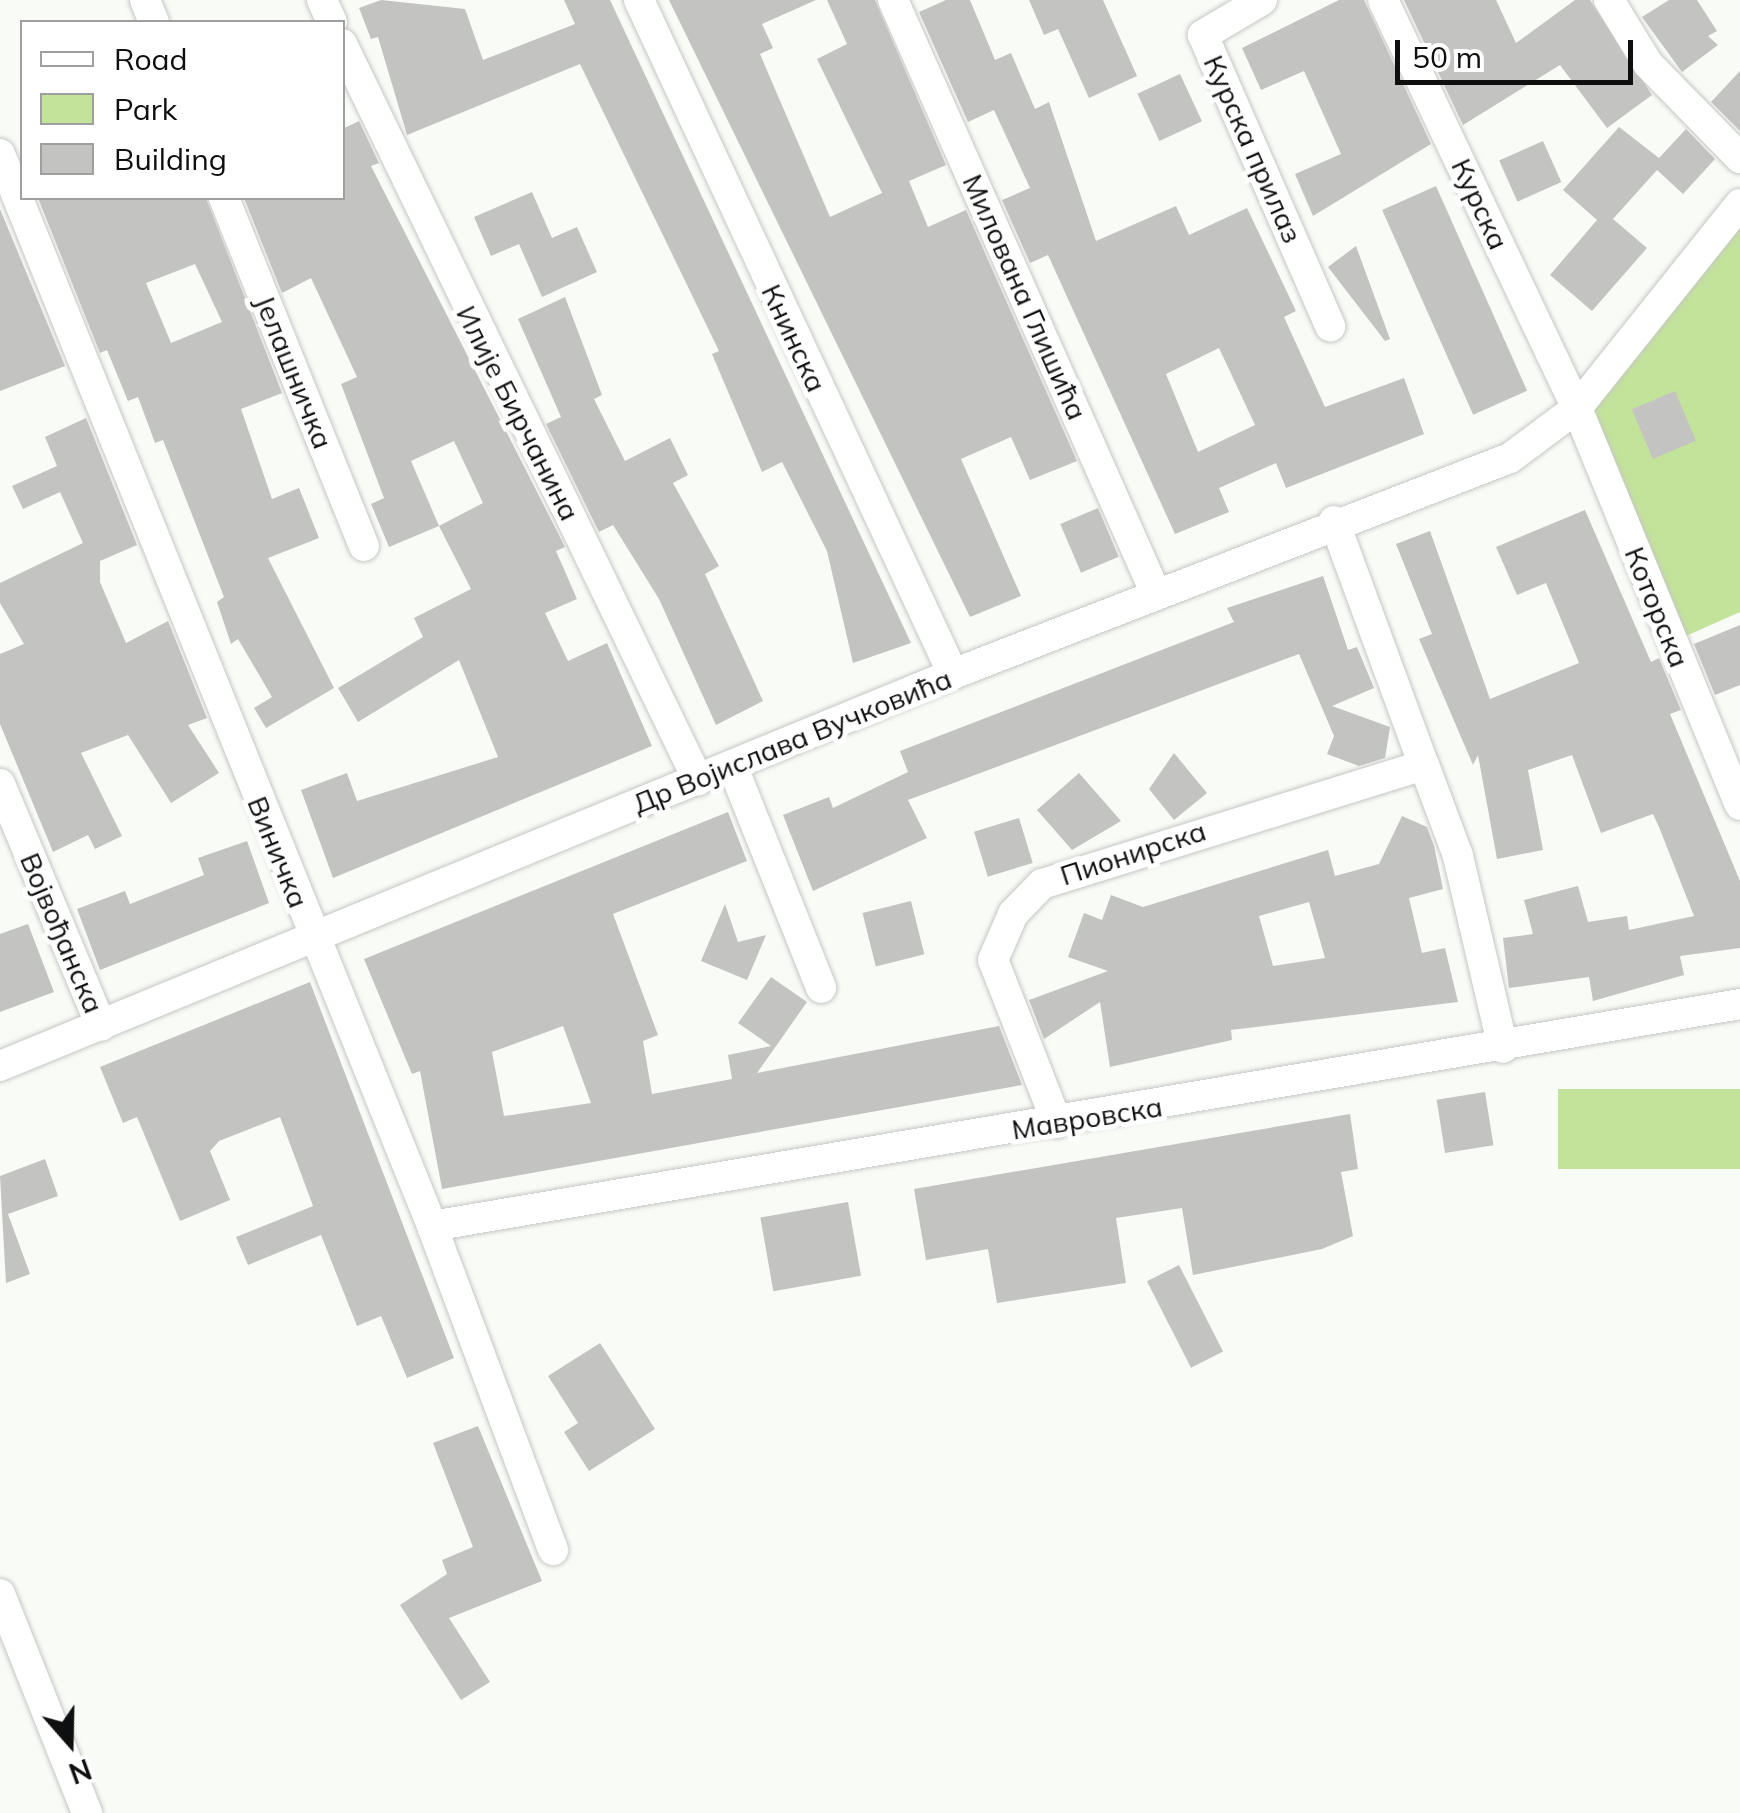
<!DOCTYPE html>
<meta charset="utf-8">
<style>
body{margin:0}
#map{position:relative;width:1740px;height:1813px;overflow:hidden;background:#f9fbf7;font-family:Mulish,sans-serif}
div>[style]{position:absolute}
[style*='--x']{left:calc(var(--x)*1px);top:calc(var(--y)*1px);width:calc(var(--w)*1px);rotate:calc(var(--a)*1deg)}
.green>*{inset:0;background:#c3e39b;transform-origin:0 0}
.building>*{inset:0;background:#c3c4c1;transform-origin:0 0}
.roads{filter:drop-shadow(0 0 2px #c5c7c4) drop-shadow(0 0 2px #c5c7c4)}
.minor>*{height:30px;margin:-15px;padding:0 15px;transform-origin:15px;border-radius:15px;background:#fff}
span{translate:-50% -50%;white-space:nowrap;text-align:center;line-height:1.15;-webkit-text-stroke:10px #fff;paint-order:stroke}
.street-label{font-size:28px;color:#0e0f0e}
.legend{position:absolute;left:20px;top:20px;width:325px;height:180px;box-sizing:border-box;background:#fff;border:2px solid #9f9f9f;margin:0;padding:12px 18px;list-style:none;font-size:30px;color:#0e0f0e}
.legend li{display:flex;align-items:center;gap:20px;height:50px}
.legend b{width:50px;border:2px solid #9f9f9f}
.north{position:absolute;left:20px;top:1693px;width:100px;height:100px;-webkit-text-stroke:8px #fff;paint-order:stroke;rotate:160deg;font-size:28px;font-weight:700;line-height:40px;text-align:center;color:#0e0f0e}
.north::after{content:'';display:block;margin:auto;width:35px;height:45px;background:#0e0f0e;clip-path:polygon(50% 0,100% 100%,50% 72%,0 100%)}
.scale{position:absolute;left:1395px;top:40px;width:238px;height:45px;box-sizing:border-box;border:5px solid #0e0f0e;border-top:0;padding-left:12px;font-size:30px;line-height:35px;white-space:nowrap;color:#0e0f0e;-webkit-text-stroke:8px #fff;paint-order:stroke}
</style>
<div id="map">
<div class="green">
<i style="clip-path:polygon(1740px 226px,1740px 612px,1677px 640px,1580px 417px)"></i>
<i style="left:1740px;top:1089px;width:80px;height:182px;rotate:90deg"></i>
</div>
<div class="building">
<i style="clip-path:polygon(381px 0,465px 9px,483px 60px,575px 24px,564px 0,610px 0,911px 643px,853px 663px,827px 551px,782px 462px,762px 472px,712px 354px,719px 351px,580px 64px,407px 135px,378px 37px,371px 39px,359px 8px)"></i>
<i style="clip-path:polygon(669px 0,816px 0,762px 24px,773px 48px,760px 54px,830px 217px,882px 193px,817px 59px,847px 44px,827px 0,875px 0,946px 165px,909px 181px,928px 227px,966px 210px,1077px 461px,1030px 480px,1011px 437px,961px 459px,1021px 596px,970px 617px)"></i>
<i style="clip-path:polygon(evenodd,946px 0,970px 0,995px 60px,1011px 53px,1035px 109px,1049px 102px,1096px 241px,1176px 206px,1189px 235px,1247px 208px,1296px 311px,1284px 317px,1325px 407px,1404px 378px,1424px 434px,1286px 488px,1276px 463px,1219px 488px,1229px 512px,1175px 534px,1048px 255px,1030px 263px,1002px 200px,1030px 188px,994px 110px,968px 122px,919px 12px,946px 0,1219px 348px,1255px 425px,1198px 452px,1166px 374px,1219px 348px)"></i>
<i style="clip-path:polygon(1029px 0,1103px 0,1137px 76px,1089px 98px,1058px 29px,1044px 35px)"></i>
<i style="clip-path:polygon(1339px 0,1364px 0,1431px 144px,1313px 216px,1295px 174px,1341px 154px,1304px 71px,1261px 90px,1242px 48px)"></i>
<i style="clip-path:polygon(1404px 0,1496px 0,1516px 43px,1575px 0,1590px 0,1652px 95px,1607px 128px,1560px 65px,1463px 125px)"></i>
<i style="clip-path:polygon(1669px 0,1697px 0,1717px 31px,1708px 36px,1718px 45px,1682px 72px,1642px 17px)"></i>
<i style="clip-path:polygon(1740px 71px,1740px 131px,1711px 102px)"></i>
<i style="left:1180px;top:74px;width:52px;height:47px;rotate:65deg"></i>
<i style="clip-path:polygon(evenodd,359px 121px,379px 163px,371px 166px,565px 547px,556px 551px,577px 599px,545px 613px,568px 661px,607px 643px,652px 746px,333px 878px,301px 790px,347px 773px,357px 801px,498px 757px,459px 660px,358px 722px,338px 688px,423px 637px,414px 618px,471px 589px,439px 526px,389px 547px,371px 504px,384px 498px,341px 384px,357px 377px,311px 278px,282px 293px,244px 198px,342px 198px,342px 129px,359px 121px,454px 441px,483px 503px,439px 526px,411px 461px,454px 441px)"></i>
<i style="clip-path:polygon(1619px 127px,1659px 158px,1686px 129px,1715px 159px,1683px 194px,1657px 170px,1613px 219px,1647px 248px,1592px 311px,1550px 275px,1597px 220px,1563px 190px)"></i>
<i style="left:1543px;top:141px;width:45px;height:48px;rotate:66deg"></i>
<i style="left:1436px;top:186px;width:224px;height:59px;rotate:66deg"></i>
<i style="clip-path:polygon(532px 192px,552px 238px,577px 227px,597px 272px,542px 297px,519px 244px,491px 256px,474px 217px)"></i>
<i style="clip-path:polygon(evenodd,38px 198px,206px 198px,282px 393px,241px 409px,272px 499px,299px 488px,319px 538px,268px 558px,334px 688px,266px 728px,254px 708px,272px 697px,238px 639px,231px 644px,217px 602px,224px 597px,163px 440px,155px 443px,138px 397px,128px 401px,107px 350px,100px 353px,38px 198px,195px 264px,222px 322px,171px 343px,146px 283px,195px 264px)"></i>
<i style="clip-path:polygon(0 209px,65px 366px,0 391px)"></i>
<i style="clip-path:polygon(1356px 246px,1390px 339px,1385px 341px,1328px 267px)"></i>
<i style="clip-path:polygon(565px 297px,602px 395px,594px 399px,625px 461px,670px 438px,688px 475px,673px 483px,719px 566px,705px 574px,763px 701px,716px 725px,659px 599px,613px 525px,599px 532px,546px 424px,561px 417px,518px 319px)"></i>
<i style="left:1675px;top:391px;width:54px;height:47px;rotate:67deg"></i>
<i style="clip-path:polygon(86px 418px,137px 545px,100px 561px,100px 582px,126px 643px,168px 621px,207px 718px,188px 725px,219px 773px,171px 803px,128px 735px,81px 753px,122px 836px,95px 849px,88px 835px,53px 852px,0 724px,0 654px,24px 644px,0 603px,0 583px,83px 543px,60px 492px,23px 509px,12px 486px,57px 466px,45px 437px)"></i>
<i style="left:1098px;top:508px;width:53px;height:41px;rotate:67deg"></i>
<i style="clip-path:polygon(1585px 510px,1651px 662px,1659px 658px,1681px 710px,1670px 714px,1740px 881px,1740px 948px,1680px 956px,1684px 975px,1593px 1001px,1589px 977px,1509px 988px,1503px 938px,1533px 934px,1524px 900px,1578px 886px,1588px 922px,1627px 916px,1629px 930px,1694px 916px,1659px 827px,1653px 814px,1601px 833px,1572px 755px,1528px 770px,1543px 850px,1497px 859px,1478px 755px,1473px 765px,1419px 639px,1432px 634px,1396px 544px,1430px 531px,1490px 699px,1579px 663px,1546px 583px,1517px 595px,1496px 547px)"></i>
<i style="clip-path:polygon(1323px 576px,1348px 650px,1357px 647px,1374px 688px,1332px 706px,1390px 727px,1385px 758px,1359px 766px,1327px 754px,1334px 736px,1299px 654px,908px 800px,927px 838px,813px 891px,783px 815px,829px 797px,833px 808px,908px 772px,900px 751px,1234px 622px,1227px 608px)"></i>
<i style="clip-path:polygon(1740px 625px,1740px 685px,1715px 695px,1694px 644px)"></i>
<i style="clip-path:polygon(1174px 753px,1207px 793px,1174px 820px,1149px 789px)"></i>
<i style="clip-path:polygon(1079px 773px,1121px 821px,1072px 850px,1037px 810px)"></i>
<i style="clip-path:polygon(evenodd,728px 812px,747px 861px,613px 914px,658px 1035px,643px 1041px,652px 1094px,732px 1079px,728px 1055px,771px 1046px,738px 1023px,771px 977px,807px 1002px,757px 1073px,999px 1026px,1022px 1085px,442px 1189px,420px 1071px,412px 1074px,364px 959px,728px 812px,563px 1026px,591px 1103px,504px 1116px,492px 1052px,563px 1026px)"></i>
<i style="clip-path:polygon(evenodd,1402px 816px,1427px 827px,1434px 846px,1443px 889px,1409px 898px,1422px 953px,1445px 948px,1458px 1002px,1231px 1030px,1232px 1040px,1110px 1067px,1100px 1002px,1044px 1039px,1029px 1000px,1108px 971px,1068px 957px,1084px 913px,1102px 920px,1111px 895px,1143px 907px,1328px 850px,1335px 876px,1379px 864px,1402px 816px,1309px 902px,1325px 958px,1273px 966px,1259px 916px,1309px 902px)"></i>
<i style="left:1019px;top:818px;width:47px;height:47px;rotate:73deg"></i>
<i style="clip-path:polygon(247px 841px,269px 903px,100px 970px,77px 909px,125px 891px,130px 904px,204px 875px,198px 858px)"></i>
<i style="left:911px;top:901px;width:55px;height:50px;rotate:76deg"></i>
<i style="clip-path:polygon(725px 904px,738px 942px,766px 935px,747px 980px,701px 961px)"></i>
<i style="clip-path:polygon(28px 924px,54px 992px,0 1012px,0 934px)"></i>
<i style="clip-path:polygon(310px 982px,454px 1358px,407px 1378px,381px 1316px,357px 1326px,321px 1235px,248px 1265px,236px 1237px,313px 1206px,280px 1117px,219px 1141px,210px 1151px,230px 1200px,180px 1221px,137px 1117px,123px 1123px,100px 1067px)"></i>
<i style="left:1485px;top:1092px;width:54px;height:49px;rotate:81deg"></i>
<i style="clip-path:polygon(1350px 1114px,1358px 1169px,1341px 1172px,1353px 1236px,1322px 1249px,1193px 1275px,1182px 1208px,1116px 1218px,1126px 1283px,997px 1303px,988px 1249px,926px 1260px,914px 1189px)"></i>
<i style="clip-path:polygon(45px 1159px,58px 1196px,8px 1214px,30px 1274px,6px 1283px,0 1176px)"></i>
<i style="left:848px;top:1202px;width:75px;height:89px;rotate:80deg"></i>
<i style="left:1179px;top:1265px;width:97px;height:36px;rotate:63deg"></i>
<i style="clip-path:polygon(600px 1343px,655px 1429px,589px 1471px,564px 1432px,578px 1423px,548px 1376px)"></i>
<i style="clip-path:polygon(478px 1426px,542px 1581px,449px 1618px,490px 1682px,461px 1700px,400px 1605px,447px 1574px,442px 1560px,473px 1547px,433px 1443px)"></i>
</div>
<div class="roads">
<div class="minor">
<i style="--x:145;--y:0;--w:24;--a:68"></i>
<i style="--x:322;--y:0;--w:24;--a:66"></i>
<i style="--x:639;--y:0;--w:744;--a:65.02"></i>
<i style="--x:893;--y:0;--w:650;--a:66.12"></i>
<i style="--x:1262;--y:0;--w:69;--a:149.3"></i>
<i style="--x:1203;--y:35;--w:318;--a:66.4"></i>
<i style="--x:1383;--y:0;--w:452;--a:64.6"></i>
<i style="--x:1577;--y:408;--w:429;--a:67.7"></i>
<i style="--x:1609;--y:0;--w:75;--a:58.6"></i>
<i style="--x:1648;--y:64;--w:132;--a:45.6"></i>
<i style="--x:342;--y:44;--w:818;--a:64.19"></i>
<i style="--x:0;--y:154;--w:1156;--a:68.05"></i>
<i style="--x:432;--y:1226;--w:346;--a:69.5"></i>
<i style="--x:224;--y:198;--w:375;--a:68.1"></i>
<i style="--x:1334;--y:521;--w:260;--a:69.8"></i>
<i style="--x:732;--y:765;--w:240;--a:68.2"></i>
<i style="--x:0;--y:784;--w:262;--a:67.3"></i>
<i style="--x:0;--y:1066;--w:1030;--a:-22.36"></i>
<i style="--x:953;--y:674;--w:597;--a:-21.2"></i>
<i style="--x:1510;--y:458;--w:84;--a:-36.7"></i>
<i style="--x:1577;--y:408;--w:261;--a:-51.4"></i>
<i style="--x:1057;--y:1123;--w:175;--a:-111.4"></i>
<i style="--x:993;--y:960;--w:50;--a:-66.5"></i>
<i style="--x:1013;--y:914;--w:42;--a:-46"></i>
<i style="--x:1042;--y:884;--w:400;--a:-17.3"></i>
<i style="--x:1424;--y:765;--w:97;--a:69.5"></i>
<i style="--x:1458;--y:856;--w:197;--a:76.8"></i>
<i style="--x:432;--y:1226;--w:1327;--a:-9.63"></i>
<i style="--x:0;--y:1594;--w:236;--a:68.3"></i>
</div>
</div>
<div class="street-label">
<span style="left:1253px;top:149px;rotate:66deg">Курска прилаз</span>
<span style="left:1480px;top:204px;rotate:65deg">Курска</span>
<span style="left:1025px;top:297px;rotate:66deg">Милована Глишића</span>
<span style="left:794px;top:338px;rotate:65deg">Книнска</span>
<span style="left:294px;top:372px;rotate:68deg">Јелашничка</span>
<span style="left:518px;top:413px;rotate:63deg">Илије Бирчанина</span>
<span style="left:1657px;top:607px;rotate:68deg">Которска</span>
<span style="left:792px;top:741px;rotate:-22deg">Др Војислава Вучковића</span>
<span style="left:278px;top:852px;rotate:68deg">Виничка</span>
<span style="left:1133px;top:853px;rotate:-18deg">Пионирска</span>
<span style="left:62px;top:933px;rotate:67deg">Војвођанска</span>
<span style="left:1087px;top:1118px;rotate:-9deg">Мавровска</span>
</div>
<ul class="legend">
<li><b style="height:12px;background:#fff"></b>Road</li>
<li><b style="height:28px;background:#c3e39b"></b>Park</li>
<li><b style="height:28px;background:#c3c4c1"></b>Building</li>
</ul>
<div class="north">N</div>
<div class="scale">50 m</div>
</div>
